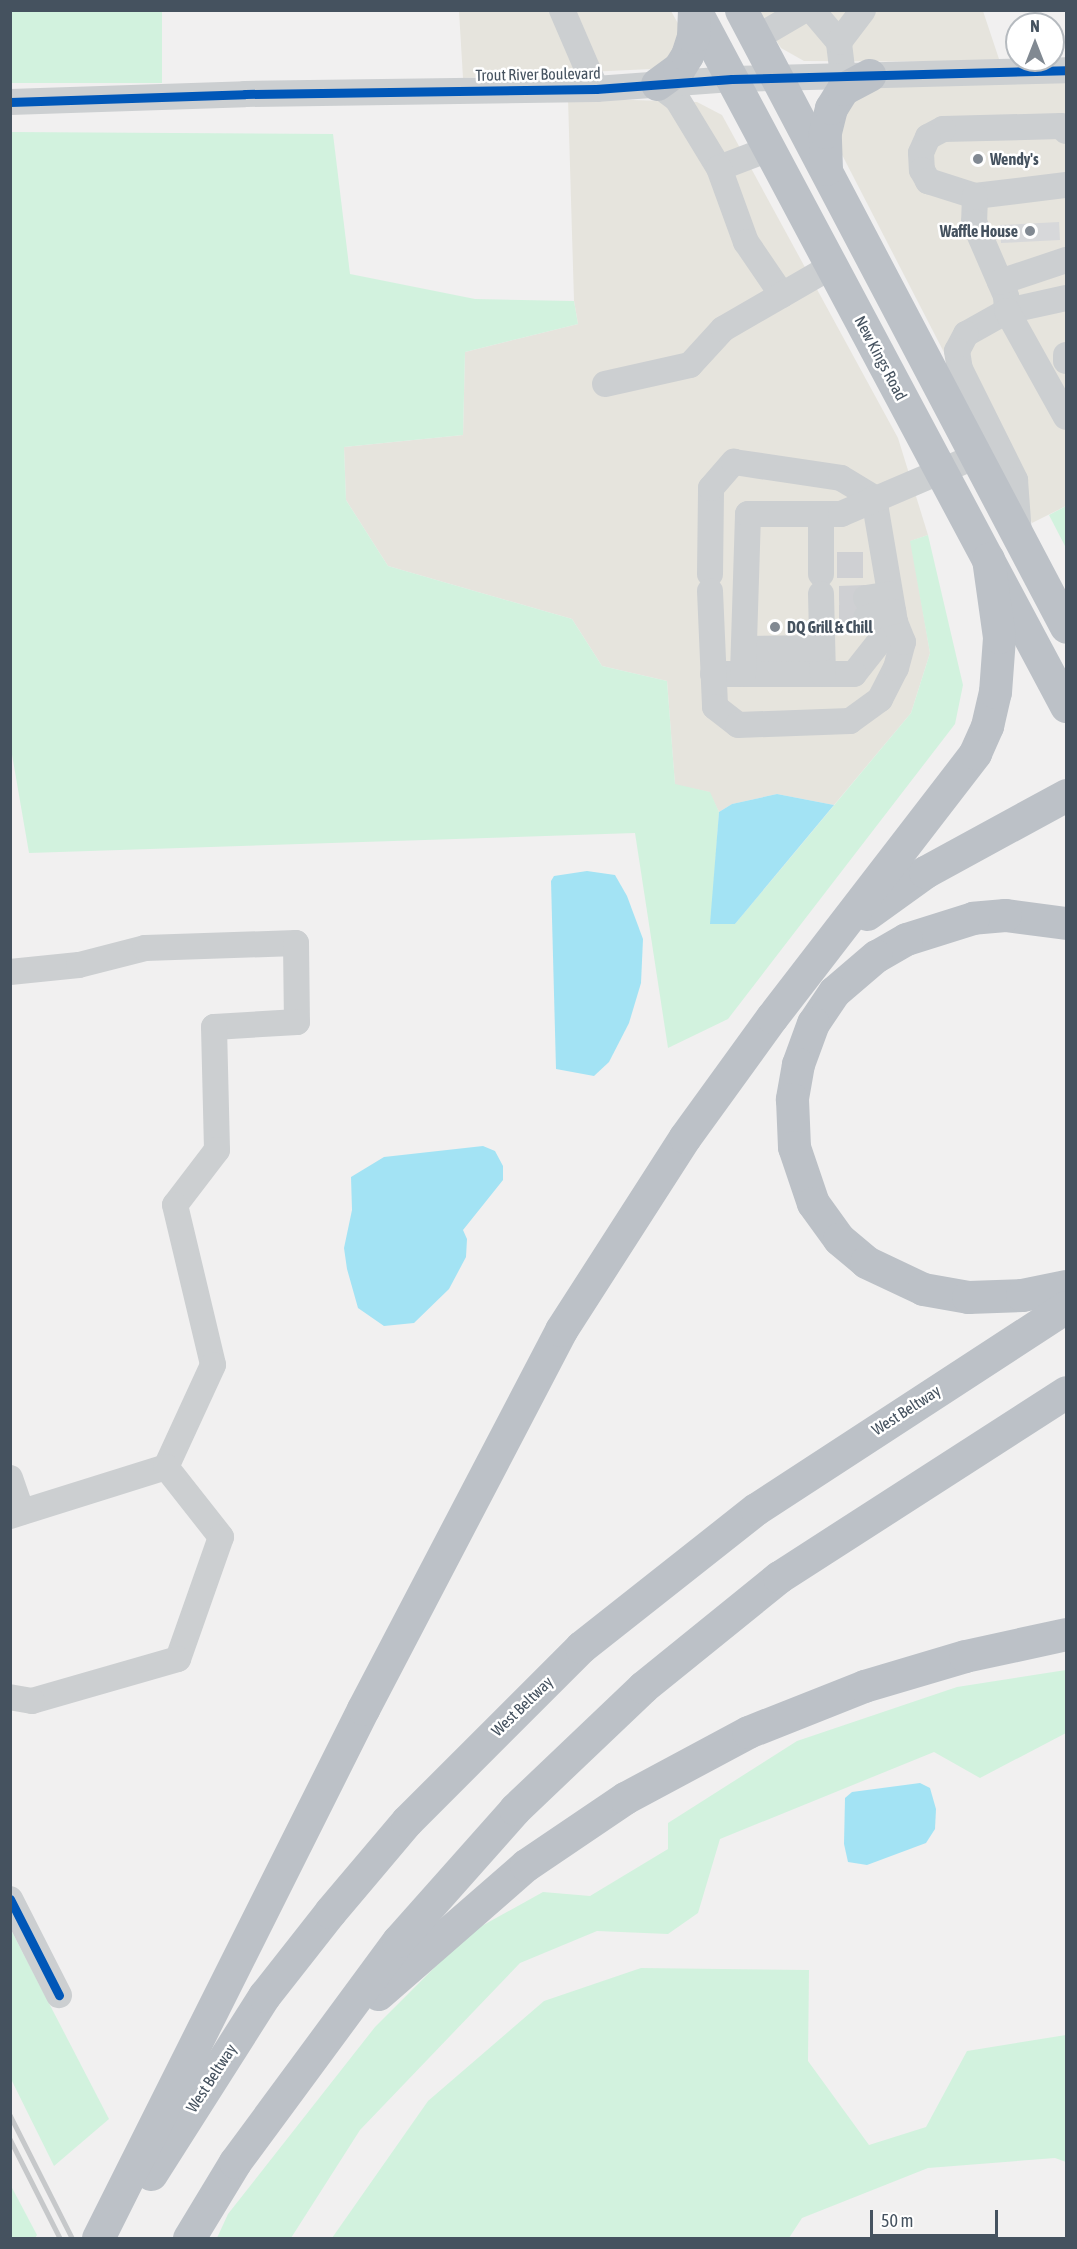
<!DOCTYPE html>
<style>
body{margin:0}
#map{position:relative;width:1077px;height:2249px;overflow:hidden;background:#f1f0f0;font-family:"Asap Condensed",sans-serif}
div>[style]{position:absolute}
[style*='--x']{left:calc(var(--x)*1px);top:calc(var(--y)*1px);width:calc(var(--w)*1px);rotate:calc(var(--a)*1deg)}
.commercial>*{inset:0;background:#e6e4dd}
.green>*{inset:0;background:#d2f2de;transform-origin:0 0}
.water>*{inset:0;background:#a3e3f4}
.building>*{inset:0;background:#d7d8da;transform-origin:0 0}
.minor-tunnel>*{height:26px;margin-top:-13px;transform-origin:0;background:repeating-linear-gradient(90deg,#cfd0d3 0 26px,transparent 0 39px)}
.minor>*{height:26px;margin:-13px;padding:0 13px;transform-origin:13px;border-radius:13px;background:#cccfd1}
.highway>*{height:33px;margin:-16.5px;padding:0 16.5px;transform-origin:16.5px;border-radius:16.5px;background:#bcc1c7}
.rail>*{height:4.5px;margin:-2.25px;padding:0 2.25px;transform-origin:2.25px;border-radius:2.25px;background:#c6c8ca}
.cycleway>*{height:9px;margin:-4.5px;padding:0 4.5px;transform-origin:4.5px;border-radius:4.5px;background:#0057b8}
.dots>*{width:16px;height:16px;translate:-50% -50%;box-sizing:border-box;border:3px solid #fff;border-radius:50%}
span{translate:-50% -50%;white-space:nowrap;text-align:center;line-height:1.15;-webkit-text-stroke:5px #fff;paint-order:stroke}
.street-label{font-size:16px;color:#45525f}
.poi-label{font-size:16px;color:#45525f;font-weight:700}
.left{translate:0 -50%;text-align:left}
.right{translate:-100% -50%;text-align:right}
.frame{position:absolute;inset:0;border:12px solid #45525f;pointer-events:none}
.north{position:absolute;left:1005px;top:12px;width:60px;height:60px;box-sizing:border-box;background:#fff;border:2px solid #b5babf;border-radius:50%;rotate:0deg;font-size:16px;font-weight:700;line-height:24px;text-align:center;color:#45525f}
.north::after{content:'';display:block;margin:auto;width:21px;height:27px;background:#818992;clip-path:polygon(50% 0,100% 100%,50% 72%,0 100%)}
.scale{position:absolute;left:870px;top:2210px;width:128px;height:27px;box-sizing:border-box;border:3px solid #45525f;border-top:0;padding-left:8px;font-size:18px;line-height:21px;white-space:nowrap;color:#45525f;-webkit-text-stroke:4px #fff;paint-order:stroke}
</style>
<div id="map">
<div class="commercial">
<i style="clip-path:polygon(459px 11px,671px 11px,685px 36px,682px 51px,651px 69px,463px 78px)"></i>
<i style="clip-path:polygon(757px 11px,983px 11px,1000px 62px,804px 61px,781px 48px)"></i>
<i style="clip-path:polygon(1066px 78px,1066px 506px,1032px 523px,838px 147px,844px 104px,864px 89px,895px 82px)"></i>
<i style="clip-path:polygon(568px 98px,697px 102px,722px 115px,898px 438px,928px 535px,911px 541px,930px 653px,911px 713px,834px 805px,777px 794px,732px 804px,719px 812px,709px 792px,675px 785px,667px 681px,602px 666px,572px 619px,388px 566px,346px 500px,344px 447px,463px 435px,465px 352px,578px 324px,574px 301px)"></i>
</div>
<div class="green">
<i style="left:11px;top:10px;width:151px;height:73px"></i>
<i style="clip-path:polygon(10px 132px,333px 134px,350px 274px,475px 299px,574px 301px,578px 324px,465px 352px,463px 435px,344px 447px,346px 500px,388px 566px,572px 619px,602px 666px,667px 681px,675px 784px,710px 792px,719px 812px,711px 924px,735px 924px,911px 713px,930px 653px,910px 541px,928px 535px,963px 685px,955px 724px,728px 1019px,668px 1048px,635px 833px,29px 853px,10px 743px)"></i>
<i style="clip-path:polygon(1066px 506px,1066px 548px,1049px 515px)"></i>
<i style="clip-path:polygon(1066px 1670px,1066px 1733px,980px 1778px,934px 1752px,720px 1839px,698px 1913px,668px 1934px,597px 1931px,520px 1963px,360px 2130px,291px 2238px,217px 2238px,228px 2214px,375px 2027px,469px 1933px,543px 1892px,590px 1896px,668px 1849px,668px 1823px,797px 1741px,957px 1687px)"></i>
<i style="clip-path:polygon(10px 1928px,109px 2119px,54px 2166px,11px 2079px)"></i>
<i style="clip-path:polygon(641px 1968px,809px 1970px,808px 2061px,869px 2145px,926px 2127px,967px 2051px,1066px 2035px,1066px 2162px,1055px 2158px,928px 2168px,802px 2218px,789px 2238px,332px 2238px,428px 2101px,544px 2001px)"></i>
<i style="clip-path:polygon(10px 2184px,37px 2235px,35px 2238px,11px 2238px)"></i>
</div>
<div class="water">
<i style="clip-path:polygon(777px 794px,834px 805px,735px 924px,710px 924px,719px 812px,732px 804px)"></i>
<i style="clip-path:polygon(587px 871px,615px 875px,627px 896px,643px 939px,641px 983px,629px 1023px,609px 1062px,594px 1076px,556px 1069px,551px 881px,554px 876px)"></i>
<i style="clip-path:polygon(483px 1146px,495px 1151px,503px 1166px,503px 1180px,463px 1230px,467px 1239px,466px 1257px,449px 1289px,414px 1323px,384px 1326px,358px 1308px,347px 1269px,344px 1248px,352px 1210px,351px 1177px,384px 1157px)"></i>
<i style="clip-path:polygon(920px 1783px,930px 1788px,936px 1809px,935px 1829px,926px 1843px,867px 1865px,848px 1862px,844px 1844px,845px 1798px,852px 1792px)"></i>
</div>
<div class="building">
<i style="left:1059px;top:222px;width:18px;height:59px;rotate:87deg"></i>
</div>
<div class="minor-tunnel">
<i style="--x:837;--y:565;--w:29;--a:0"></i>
<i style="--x:839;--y:599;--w:27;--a:-2"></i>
<i style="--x:839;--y:618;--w:27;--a:0"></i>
</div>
<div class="minor">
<i style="--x:562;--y:10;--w:86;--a:66.7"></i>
<i style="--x:812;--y:10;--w:42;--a:49.8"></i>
<i style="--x:756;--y:38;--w:56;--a:-30.3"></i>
<i style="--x:843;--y:76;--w:34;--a:-97"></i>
<i style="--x:839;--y:42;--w:40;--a:-53"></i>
<i style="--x:657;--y:84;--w:25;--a:37"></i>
<i style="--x:677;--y:99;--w:81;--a:58.7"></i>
<i style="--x:10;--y:102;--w:235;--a:-1.9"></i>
<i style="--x:245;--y:94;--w:351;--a:-0.8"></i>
<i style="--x:596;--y:89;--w:136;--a:-4.2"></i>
<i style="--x:732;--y:79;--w:334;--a:-1.5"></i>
<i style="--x:1066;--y:131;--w:7;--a:-135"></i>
<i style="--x:1061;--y:126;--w:118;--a:178.5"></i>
<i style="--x:943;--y:129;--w:17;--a:152"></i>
<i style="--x:928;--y:137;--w:17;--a:114"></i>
<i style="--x:921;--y:153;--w:17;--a:87"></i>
<i style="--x:922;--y:170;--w:13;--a:61"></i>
<i style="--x:928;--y:181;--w:49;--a:17.7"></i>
<i style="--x:975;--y:196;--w:92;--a:-6.9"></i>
<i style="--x:769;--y:149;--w:53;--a:159.2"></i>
<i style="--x:719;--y:168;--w:79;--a:70"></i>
<i style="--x:746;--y:242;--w:64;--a:55.8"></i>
<i style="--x:975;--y:196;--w:26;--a:92"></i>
<i style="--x:974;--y:222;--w:81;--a:66.6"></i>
<i style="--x:1006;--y:296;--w:15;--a:86"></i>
<i style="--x:1007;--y:311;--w:47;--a:150.7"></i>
<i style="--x:966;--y:334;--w:19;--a:118"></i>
<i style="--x:957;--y:351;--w:18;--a:81"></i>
<i style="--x:960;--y:369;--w:124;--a:63.6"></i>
<i style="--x:1015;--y:480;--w:55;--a:85.8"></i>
<i style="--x:1000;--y:282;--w:70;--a:-18.4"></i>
<i style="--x:1066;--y:298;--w:60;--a:167.6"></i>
<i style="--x:1007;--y:311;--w:121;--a:60.9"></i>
<i style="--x:1066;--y:355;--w:6;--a:90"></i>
<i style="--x:605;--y:384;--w:87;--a:-12.6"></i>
<i style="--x:690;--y:365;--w:49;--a:-47.5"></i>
<i style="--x:723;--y:329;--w:126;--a:-30"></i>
<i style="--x:821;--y:514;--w:60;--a:90"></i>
<i style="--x:710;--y:574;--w:86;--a:-89.3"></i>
<i style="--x:711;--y:488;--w:35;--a:-49"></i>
<i style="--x:734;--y:462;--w:108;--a:8.5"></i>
<i style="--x:841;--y:478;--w:39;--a:31"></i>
<i style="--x:874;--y:498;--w:126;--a:80.4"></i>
<i style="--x:895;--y:622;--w:66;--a:128.3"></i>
<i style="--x:854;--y:674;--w:141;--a:180"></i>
<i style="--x:710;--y:591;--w:116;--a:87.5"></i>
<i style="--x:715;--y:707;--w:29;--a:38"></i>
<i style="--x:738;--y:725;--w:112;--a:-2"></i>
<i style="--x:850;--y:721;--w:37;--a:-36"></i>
<i style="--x:880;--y:699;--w:35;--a:-63"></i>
<i style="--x:896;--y:668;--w:27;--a:-75"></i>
<i style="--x:903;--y:642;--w:22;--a:-112"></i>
<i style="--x:821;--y:594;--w:80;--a:88.6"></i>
<i style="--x:866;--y:598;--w:24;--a:-9"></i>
<i style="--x:866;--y:618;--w:28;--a:-13"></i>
<i style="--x:744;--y:649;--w:78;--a:-0.7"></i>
<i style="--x:743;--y:674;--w:160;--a:-88.2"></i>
<i style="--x:748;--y:514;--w:93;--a:0"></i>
<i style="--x:841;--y:514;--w:147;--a:-23.2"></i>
<i style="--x:10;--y:972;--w:69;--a:-5.8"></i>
<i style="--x:79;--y:965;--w:68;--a:-14.4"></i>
<i style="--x:145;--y:948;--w:151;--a:-1.9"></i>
<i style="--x:296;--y:943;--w:79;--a:89.3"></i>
<i style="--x:297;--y:1022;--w:83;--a:176.6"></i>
<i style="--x:214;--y:1027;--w:123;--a:88.6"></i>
<i style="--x:217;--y:1150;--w:69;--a:127.4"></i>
<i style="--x:175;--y:1205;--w:164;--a:76.6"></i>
<i style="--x:213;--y:1365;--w:112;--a:114.7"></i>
<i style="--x:10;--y:1478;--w:36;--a:71"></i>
<i style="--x:10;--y:1516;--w:164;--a:-17.4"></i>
<i style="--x:166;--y:1467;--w:89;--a:51.8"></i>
<i style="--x:221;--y:1537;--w:129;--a:109.4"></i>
<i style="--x:178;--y:1659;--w:152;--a:164"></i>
<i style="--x:32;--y:1701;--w:22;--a:-170"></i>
<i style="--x:10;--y:1899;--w:108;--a:63"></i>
</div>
<div class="highway">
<i style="--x:695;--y:10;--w:789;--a:61.94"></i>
<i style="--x:741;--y:10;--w:697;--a:62.22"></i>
<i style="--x:657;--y:84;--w:27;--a:-36"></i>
<i style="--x:679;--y:68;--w:15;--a:-58"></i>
<i style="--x:687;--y:55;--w:19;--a:-72"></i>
<i style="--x:693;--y:37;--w:27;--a:-88"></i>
<i style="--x:826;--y:169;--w:37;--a:-92"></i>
<i style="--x:825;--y:132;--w:25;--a:-76"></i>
<i style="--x:831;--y:108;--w:22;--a:-58"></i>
<i style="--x:843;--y:89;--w:30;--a:-28"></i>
<i style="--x:867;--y:914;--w:72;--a:-35.9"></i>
<i style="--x:925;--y:872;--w:161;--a:-28.6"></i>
<i style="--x:1066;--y:923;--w:62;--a:-172.5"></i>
<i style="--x:1005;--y:915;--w:32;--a:175"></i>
<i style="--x:973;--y:918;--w:70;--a:162.6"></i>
<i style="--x:906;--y:939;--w:34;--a:150"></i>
<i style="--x:876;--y:956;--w:55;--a:139.4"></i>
<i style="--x:834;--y:992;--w:37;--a:124"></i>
<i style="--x:813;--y:1023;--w:44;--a:110.1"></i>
<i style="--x:798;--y:1064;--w:36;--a:100"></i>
<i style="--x:792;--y:1099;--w:48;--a:87.6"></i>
<i style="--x:794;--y:1147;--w:59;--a:71.3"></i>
<i style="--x:813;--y:1203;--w:44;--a:54.2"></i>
<i style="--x:839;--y:1239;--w:35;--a:40"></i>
<i style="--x:866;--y:1262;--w:63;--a:25.3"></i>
<i style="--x:923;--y:1289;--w:46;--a:10.1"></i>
<i style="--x:968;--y:1297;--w:54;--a:-2.1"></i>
<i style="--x:1022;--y:1295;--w:45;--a:-11.6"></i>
<i style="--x:378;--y:1994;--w:196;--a:-41.1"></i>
<i style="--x:526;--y:1865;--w:120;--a:-34.1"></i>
<i style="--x:625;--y:1798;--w:140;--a:-28.2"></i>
<i style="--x:748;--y:1732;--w:125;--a:-21.6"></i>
<i style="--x:864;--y:1686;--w:105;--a:-16.5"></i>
<i style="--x:965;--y:1656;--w:103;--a:-12.3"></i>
<i style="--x:151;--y:2174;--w:211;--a:-57.6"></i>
<i style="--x:264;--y:1996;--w:107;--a:-51.8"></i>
<i style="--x:330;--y:1912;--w:119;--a:-49.8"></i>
<i style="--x:407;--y:1821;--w:246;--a:-45"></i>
<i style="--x:581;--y:1647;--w:223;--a:-38.3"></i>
<i style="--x:756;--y:1509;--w:370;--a:-33.1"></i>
<i style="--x:98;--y:2238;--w:592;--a:-63.39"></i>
<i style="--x:363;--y:1709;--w:428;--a:-62.4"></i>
<i style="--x:561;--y:1330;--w:229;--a:-57.3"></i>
<i style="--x:685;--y:1137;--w:148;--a:-54.1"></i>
<i style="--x:772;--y:1017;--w:333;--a:-52.4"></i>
<i style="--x:975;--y:753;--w:30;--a:-66"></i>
<i style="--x:987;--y:726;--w:35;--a:-77"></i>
<i style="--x:995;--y:692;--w:55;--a:-85.8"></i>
<i style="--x:999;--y:637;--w:79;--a:-98"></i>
<i style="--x:189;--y:2238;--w:89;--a:-58.8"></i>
<i style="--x:235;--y:2162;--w:275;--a:-53.6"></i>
<i style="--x:398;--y:1941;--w:176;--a:-48.4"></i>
<i style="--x:515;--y:1809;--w:177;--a:-43.6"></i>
<i style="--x:643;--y:1687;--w:175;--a:-39"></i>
<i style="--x:779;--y:1577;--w:341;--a:-32.8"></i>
</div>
<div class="rail">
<i style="--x:10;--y:2115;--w:138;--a:63.2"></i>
<i style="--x:10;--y:2139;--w:111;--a:63.2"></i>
</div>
<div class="cycleway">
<i style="--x:10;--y:102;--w:235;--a:-1.9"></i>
<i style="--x:245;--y:94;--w:351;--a:-0.8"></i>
<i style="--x:596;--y:89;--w:136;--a:-4.2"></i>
<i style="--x:732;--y:79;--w:334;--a:-1.5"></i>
<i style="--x:10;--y:1899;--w:108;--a:63"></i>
</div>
<div class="dots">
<i style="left:978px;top:159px;background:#818992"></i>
<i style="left:1030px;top:231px;background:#818992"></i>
<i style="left:775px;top:627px;background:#818992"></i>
</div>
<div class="street-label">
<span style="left:538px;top:74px;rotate:-1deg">Trout River Boulevard</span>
<span style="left:881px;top:358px;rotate:62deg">New Kings Road</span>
<span style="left:906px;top:1410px;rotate:-33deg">West Beltway</span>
<span style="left:522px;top:1706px;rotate:-44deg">West Beltway</span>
<span style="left:211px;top:2078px;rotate:-57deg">West Beltway</span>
</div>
<div class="poi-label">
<span class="left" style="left:990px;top:159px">Wendy's</span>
<span class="right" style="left:1018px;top:231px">Waffle House</span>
<span class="left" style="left:787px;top:627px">DQ Grill &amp; Chill</span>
</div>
<div class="frame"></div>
<div class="north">N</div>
<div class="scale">50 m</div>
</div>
